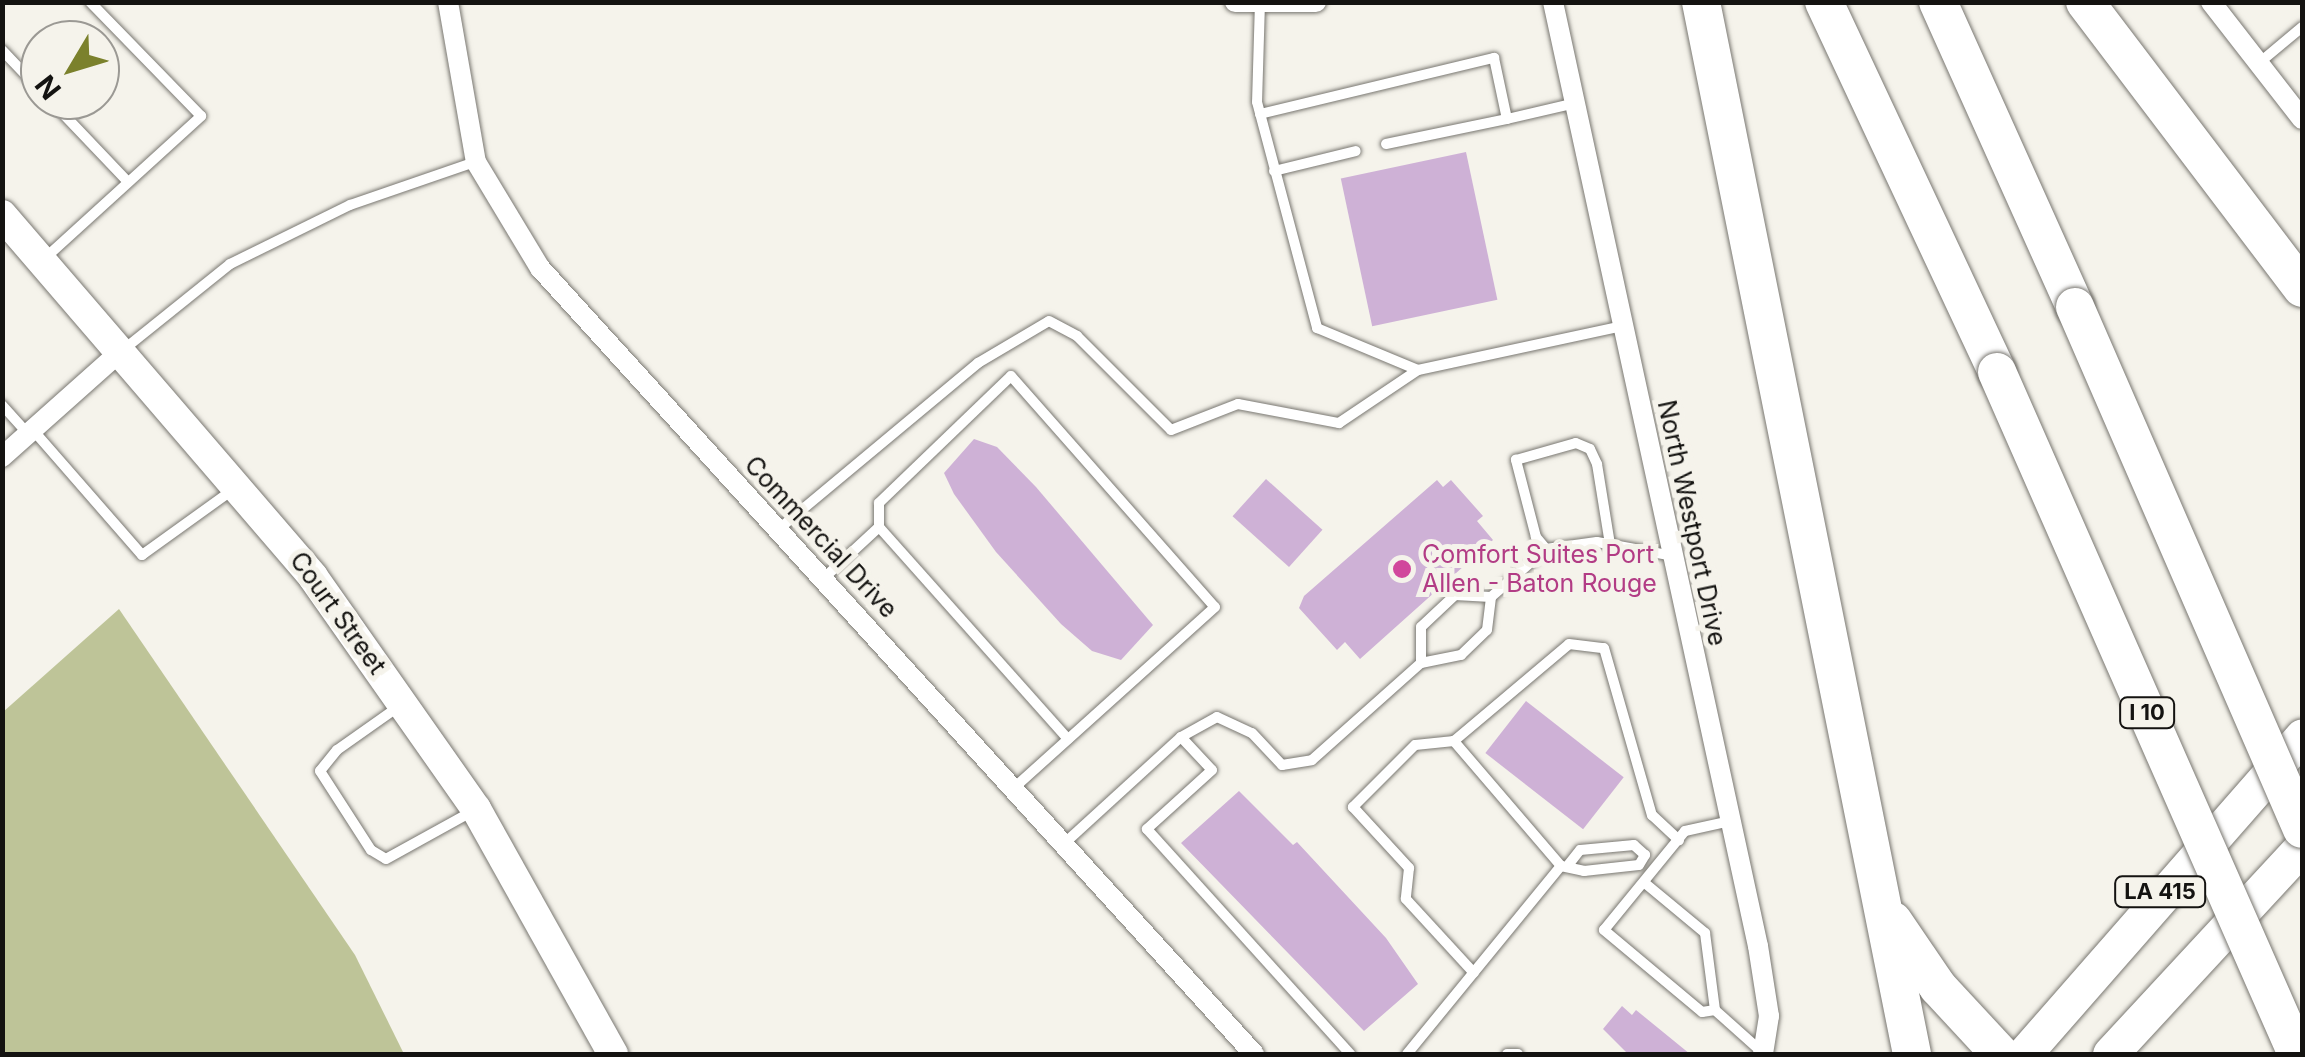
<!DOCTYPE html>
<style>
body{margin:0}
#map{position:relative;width:2305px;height:1057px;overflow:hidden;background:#f5f3eb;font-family:Inter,sans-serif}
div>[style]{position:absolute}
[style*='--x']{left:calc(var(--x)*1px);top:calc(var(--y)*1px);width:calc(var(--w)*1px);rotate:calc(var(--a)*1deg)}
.forest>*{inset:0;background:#bec498}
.building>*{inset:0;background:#ceb1d6;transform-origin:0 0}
.roads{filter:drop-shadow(0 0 2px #797771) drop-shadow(0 0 2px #797771)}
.service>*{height:10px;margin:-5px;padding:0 5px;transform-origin:5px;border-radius:5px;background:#fff}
.minor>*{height:20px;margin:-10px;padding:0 10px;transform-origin:10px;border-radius:10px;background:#fff}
.secondary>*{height:30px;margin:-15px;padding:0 15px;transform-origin:15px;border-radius:15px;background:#fff}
.trunk>*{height:35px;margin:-17.5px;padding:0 17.5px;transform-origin:17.5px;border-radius:17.5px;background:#fff}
.motorway>*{height:38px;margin:-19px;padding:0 19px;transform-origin:19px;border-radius:19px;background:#fff}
.bridges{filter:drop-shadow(0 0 2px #797771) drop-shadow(0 0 2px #797771)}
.motorway-bridge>*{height:38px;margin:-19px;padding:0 19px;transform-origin:19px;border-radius:19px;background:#fff}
.dots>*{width:28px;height:28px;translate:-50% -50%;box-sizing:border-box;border:5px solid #f5f3eb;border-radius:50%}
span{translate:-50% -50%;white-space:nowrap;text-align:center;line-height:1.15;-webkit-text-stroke:10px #f5f3eb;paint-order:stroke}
.shield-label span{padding:2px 8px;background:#f5f3eb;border:2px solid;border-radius:8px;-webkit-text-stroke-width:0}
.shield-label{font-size:22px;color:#141311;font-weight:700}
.street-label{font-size:25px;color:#141311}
.hotel-label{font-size:25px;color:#b23c85}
.left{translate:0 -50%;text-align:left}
.frame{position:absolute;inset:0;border:5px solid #141311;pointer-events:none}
.north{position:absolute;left:20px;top:20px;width:100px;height:100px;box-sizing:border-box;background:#f5f3eb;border:2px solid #9b9994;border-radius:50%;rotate:232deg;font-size:28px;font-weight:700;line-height:40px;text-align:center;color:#141311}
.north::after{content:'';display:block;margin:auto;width:35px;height:45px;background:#7b812c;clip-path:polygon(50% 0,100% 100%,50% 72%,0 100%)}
</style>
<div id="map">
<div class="forest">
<i style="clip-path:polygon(119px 609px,355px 955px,404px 1054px,3px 1054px,3px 712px)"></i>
</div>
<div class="building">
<i style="left:1466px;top:152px;width:151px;height:128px;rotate:78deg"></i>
<i style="clip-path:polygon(974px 439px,997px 447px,1036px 487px,1153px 625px,1121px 660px,1092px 651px,1061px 624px,996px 552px,954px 494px,944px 473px)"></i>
<i style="left:1266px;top:479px;width:76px;height:50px;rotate:42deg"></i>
<i style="clip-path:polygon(1437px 480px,1443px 487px,1451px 480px,1483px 516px,1477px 521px,1493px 540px,1360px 659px,1345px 642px,1337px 650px,1299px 608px,1304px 596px)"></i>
<i style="left:1526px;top:701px;width:124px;height:66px;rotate:38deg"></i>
<i style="clip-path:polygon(1239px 791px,1293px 845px,1297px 842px,1386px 938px,1418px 984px,1364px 1031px,1181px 843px)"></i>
<i style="clip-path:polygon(1622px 1006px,1632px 1015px,1636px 1010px,1690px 1054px,1628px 1054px,1603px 1029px)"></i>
</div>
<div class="roads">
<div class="service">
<i style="--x:1260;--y:2;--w:100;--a:91.7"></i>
<i style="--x:1257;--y:102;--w:234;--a:75.1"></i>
<i style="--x:1317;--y:328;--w:109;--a:22.6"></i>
<i style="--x:1418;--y:370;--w:210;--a:-12.1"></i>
<i style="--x:2;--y:50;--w:55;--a:46.5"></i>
<i style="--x:2259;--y:63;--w:56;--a:-39.9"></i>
<i style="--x:50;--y:100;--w:113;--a:46.4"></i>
<i style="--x:1260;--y:114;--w:241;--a:-13.5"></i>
<i style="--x:1494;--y:58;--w:62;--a:78"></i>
<i style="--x:1507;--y:119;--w:70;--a:-13.2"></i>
<i style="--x:1386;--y:144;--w:124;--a:-11.7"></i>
<i style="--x:1274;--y:171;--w:84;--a:-13.7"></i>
<i style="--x:43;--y:260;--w:214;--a:-42.3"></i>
<i style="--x:201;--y:116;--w:159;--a:-134.2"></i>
<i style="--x:123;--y:350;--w:137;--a:-38.8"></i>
<i style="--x:230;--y:264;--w:134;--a:-26.2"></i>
<i style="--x:350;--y:205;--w:132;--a:-19"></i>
<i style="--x:2;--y:405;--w:39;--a:48"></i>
<i style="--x:33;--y:430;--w:166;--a:48.9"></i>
<i style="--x:142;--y:555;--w:113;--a:-35.7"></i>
<i style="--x:879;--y:527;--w:284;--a:48.3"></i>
<i style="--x:780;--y:528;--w:258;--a:-39.8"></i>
<i style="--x:978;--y:363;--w:82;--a:-30.6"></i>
<i style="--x:1049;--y:321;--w:32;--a:28"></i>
<i style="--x:1077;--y:336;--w:133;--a:45"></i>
<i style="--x:1171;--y:430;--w:72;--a:-21.2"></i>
<i style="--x:1238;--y:404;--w:103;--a:10.7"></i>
<i style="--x:1339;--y:423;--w:95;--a:-33.9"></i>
<i style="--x:1546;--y:549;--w:16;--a:-130"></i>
<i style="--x:1536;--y:537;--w:80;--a:-104.6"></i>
<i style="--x:1516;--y:460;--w:62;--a:-15.8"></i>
<i style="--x:1576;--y:443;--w:15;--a:23"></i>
<i style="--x:1590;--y:449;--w:17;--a:65"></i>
<i style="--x:1597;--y:464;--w:81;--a:80.8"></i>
<i style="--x:825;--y:577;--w:74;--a:-42.8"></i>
<i style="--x:879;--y:527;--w:24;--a:-90"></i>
<i style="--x:879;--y:503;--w:183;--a:-43.9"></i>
<i style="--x:1011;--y:376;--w:308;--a:48.6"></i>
<i style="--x:1215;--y:607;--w:268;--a:138"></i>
<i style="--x:1421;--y:663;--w:36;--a:-90"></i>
<i style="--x:1421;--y:627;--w:47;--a:-43.3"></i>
<i style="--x:1455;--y:595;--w:36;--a:3"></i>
<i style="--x:398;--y:707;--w:75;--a:144.8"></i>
<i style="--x:337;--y:750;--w:27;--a:129"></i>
<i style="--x:320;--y:771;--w:94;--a:57.2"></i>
<i style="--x:371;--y:850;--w:17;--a:31"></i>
<i style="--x:386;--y:859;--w:99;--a:-28.9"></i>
<i style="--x:1181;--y:737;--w:45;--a:46.8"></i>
<i style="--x:1212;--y:770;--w:88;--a:137.8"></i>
<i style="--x:1147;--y:829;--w:303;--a:47.9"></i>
<i style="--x:1454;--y:741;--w:39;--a:174"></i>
<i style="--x:1415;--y:745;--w:88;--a:135"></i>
<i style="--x:1353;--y:807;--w:83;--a:47.4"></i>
<i style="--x:1409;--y:868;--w:31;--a:96"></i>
<i style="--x:1406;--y:899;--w:100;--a:47.4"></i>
<i style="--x:1067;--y:841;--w:154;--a:-42.4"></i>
<i style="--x:1181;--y:737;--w:41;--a:-29.1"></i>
<i style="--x:1217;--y:717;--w:38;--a:25"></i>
<i style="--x:1252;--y:733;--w:44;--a:46.8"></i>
<i style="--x:1282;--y:765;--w:30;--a:-9"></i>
<i style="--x:1312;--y:760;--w:146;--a:-41.7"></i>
<i style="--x:1421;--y:663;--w:41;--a:-11.3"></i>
<i style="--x:1461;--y:655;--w:36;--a:-44"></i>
<i style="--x:1487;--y:630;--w:33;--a:-83"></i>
<i style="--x:1491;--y:597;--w:73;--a:-41.1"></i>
<i style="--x:1546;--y:549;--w:51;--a:-7.8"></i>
<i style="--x:1597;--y:542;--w:77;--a:10.4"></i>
<i style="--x:1561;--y:866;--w:24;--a:12"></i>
<i style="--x:1584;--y:871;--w:55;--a:-6.2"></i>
<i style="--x:1639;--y:865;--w:12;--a:-59"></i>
<i style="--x:1645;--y:855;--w:15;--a:-138"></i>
<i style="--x:1634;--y:845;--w:54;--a:174.7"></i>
<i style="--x:1580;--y:850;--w:18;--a:128"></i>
<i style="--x:1646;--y:884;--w:77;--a:39.7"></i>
<i style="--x:1705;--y:933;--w:78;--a:82.6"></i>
<i style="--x:1715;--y:1010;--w:13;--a:171"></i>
<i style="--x:1702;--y:1012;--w:128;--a:-140.1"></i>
<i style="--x:1604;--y:930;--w:128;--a:-50.7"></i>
<i style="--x:1685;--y:831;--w:47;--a:-12.3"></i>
<i style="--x:1715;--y:1010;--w:64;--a:41.9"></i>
<i style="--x:1407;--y:1054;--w:243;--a:-50.7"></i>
<i style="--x:1561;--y:866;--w:165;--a:-130.6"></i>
<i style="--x:1454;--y:741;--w:150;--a:-40.1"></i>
<i style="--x:1569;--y:644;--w:35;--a:7"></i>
<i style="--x:1604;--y:648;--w:174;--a:74"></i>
<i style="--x:1652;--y:815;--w:37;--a:43"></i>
<i style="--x:1507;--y:1054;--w:11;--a:0"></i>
</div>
<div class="minor">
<i style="--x:448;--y:2;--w:162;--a:80.1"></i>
<i style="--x:476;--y:162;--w:124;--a:58.9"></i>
<i style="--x:540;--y:268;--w:1062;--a:47.75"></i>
<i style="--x:1235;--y:2;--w:81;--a:0"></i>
<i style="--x:1553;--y:2;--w:966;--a:77.75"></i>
<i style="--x:1758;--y:946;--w:71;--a:81.1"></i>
<i style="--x:1769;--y:1016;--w:38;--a:99"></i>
<i style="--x:2211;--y:2;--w:148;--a:52.1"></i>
<i style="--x:2;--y:457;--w:159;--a:-41.7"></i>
</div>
<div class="secondary">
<i style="--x:2;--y:215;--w:477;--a:49.3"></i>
<i style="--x:313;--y:577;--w:284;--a:54.9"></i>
<i style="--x:476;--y:809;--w:281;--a:60.8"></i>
</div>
<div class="trunk">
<i style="--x:2024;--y:1054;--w:422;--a:-48.8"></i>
<i style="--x:2110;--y:1054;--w:282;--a:-47.2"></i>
</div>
<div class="motorway">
<i style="--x:1701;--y:2;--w:1073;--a:78.66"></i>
<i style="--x:1824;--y:2;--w:408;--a:64.9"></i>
<i style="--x:1938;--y:2;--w:334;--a:65.8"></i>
<i style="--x:2085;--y:2;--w:359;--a:52.8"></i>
<i style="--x:1893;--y:921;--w:80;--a:55.7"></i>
<i style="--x:1938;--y:987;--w:91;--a:47.2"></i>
</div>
</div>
<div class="bridges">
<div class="motorway-bridge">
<i style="--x:2075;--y:307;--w:569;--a:66.5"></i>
<i style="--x:1997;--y:372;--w:745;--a:66.26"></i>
</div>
</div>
<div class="dots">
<i style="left:1402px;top:569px;background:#d1479c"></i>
</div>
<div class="shield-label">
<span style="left:2147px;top:713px">I 10</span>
<span style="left:2160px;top:892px">LA 415</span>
</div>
<div class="street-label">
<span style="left:1692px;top:523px;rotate:78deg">North Westport Drive</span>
<span style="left:821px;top:537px;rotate:47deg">Commercial Drive</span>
<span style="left:338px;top:613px;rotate:54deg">Court Street</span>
</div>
<div class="hotel-label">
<span class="left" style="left:1422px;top:569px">Comfort Suites Port<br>Allen - Baton Rouge</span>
</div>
<div class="frame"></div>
<div class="north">N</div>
</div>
